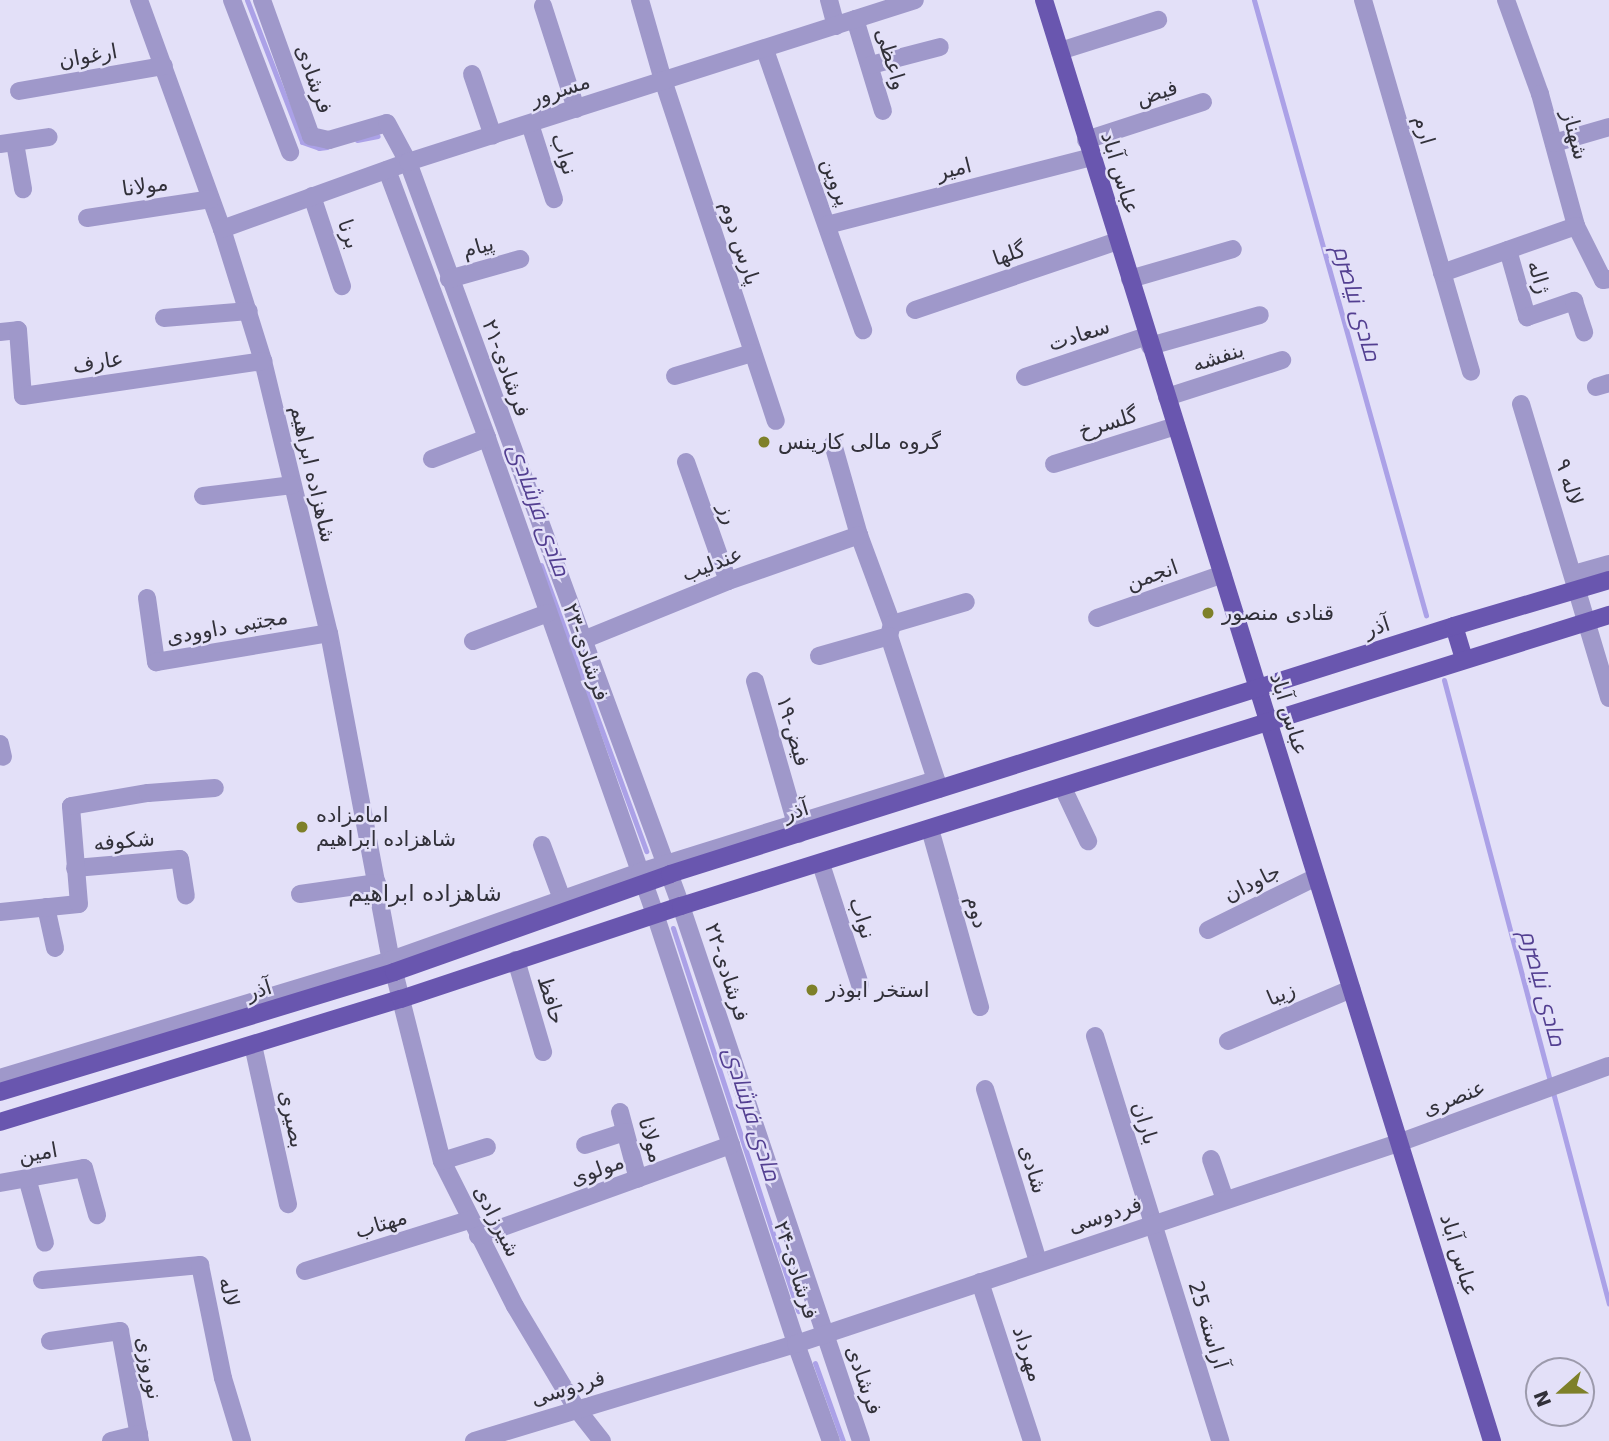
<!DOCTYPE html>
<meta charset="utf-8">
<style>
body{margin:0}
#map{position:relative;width:1609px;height:1441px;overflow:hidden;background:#e3e0f8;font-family:"DejaVu Sans",Cairo,sans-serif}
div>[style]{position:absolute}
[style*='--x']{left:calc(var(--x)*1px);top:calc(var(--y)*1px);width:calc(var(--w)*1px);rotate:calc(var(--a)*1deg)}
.stream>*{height:5px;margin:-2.5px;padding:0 2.5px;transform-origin:2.5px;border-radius:2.5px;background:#aba1e7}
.minor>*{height:18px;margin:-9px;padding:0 9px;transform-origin:9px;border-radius:9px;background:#9f98ca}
.major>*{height:18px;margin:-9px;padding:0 9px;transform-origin:9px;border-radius:9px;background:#6956af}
.dots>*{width:19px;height:19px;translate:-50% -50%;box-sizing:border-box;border:4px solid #e3e0f8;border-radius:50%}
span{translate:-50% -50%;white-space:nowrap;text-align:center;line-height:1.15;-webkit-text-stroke:5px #e3e0f8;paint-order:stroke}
.street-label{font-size:21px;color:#32313a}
.poi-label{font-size:21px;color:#32313a}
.left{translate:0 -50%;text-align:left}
.water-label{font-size:23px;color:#533f91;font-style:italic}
.neighbourhood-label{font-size:23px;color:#32313a}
.north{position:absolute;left:1525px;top:1357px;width:70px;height:70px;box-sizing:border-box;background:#e3e0f8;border:2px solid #9c9aac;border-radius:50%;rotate:249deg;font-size:19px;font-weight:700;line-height:28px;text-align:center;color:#32313a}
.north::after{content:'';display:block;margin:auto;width:24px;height:32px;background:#7e8029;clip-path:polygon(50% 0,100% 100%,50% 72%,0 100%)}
</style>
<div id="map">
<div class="stream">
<i style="--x:247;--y:0;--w:152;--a:68.8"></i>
<i style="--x:302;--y:142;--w:18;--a:19"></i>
<i style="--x:319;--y:148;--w:8;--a:-7"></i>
<i style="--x:1254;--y:0;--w:639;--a:74.38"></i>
<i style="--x:357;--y:140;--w:21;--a:-11"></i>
<i style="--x:541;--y:565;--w:305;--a:69.8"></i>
<i style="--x:1444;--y:680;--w:645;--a:75.19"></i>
<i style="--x:673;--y:928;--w:403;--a:71.9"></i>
<i style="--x:815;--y:1363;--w:83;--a:70.3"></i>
</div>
<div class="minor">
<i style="--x:139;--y:0;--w:244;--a:70.1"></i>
<i style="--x:222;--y:229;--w:138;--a:72.7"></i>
<i style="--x:263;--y:361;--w:280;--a:76.4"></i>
<i style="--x:329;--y:633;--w:333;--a:79.3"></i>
<i style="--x:391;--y:960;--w:207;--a:75.8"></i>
<i style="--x:442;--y:1161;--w:162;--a:63.3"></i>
<i style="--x:515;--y:1306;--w:119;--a:59.1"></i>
<i style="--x:576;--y:1408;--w:42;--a:51.8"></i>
<i style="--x:232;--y:0;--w:163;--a:69.1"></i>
<i style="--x:262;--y:0;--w:145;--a:70.2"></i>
<i style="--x:311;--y:136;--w:18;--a:13"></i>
<i style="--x:329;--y:140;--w:60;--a:-16.3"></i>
<i style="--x:387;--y:123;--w:44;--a:61.7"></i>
<i style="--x:408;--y:162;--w:793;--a:69.85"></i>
<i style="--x:681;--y:906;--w:564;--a:71.4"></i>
<i style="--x:640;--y:0;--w:83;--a:74"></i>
<i style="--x:663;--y:80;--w:359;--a:71.7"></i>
<i style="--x:829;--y:0;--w:27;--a:75"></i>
<i style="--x:1363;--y:0;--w:387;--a:73.8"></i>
<i style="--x:1506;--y:0;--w:100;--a:70.1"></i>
<i style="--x:1540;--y:94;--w:137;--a:74.7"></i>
<i style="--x:1576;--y:226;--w:60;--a:63.4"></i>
<i style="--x:1603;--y:280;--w:6;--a:-9"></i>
<i style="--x:543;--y:6;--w:108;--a:72.2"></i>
<i style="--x:855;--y:19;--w:96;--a:73.1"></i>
<i style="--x:765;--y:50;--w:297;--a:70.7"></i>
<i style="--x:1060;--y:51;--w:103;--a:-17.6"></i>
<i style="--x:871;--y:65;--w:71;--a:-14.6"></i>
<i style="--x:472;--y:74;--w:65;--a:71.3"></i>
<i style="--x:19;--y:91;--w:147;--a:-9.8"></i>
<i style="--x:530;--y:124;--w:79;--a:72.3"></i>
<i style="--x:1086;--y:140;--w:123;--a:-18"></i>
<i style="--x:15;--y:143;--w:47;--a:80.1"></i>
<i style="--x:1554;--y:143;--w:57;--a:-16.2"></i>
<i style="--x:0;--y:144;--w:49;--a:-8.1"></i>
<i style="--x:387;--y:170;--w:286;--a:69.5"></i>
<i style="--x:487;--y:438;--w:505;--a:70.56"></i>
<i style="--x:655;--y:914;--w:453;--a:71.8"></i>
<i style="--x:796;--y:1344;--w:103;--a:70.2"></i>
<i style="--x:312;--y:196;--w:95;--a:71.6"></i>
<i style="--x:87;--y:218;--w:125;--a:-8.7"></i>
<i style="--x:827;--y:225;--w:274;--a:-14.4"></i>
<i style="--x:222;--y:229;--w:198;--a:-19.8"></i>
<i style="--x:408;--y:162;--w:532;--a:-17.72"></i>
<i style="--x:1508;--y:250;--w:70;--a:74.2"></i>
<i style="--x:1527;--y:317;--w:50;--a:-18.8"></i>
<i style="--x:1574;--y:301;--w:33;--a:72"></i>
<i style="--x:1442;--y:273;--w:142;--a:-19.3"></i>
<i style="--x:449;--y:279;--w:74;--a:-15.7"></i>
<i style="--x:1130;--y:279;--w:107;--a:-16.2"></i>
<i style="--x:915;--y:310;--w:214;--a:-18.8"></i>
<i style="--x:164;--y:318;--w:85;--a:-4.7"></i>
<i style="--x:0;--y:332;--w:18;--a:-6"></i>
<i style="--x:18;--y:330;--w:66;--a:85.7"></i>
<i style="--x:23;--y:396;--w:243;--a:-8.3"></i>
<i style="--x:1150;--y:346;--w:114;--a:-15.7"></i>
<i style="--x:675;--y:376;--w:80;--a:-16.6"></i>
<i style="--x:1025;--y:377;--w:129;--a:-18.6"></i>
<i style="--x:1596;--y:387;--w:14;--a:-17"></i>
<i style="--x:1167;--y:397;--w:121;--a:-17.8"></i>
<i style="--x:1521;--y:404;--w:307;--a:73.3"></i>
<i style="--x:833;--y:444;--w:95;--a:74.1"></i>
<i style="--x:859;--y:535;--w:95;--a:69.7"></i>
<i style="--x:892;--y:624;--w:12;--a:104"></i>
<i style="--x:889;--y:636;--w:161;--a:71.9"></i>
<i style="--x:432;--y:459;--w:59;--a:-20.9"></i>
<i style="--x:686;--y:462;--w:126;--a:70.6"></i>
<i style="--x:1054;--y:464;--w:128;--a:-17.3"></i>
<i style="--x:203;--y:496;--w:90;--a:-7"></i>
<i style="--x:1574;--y:574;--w:36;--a:-16"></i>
<i style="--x:147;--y:598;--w:65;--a:82"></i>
<i style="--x:156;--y:662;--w:175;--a:-9.5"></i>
<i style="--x:1097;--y:618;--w:133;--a:-19.2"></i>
<i style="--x:892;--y:624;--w:77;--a:-16.6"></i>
<i style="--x:583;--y:640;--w:157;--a:-22.1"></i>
<i style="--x:728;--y:581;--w:139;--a:-19.3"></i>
<i style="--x:473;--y:641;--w:80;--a:-20.5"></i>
<i style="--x:819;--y:656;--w:73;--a:-15.9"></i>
<i style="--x:755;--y:681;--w:159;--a:74"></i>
<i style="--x:0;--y:744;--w:13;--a:77"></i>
<i style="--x:1063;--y:788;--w:59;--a:64.7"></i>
<i style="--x:930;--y:829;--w:185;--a:74.3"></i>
<i style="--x:542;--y:845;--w:58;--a:69.7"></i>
<i style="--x:821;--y:864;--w:127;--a:72.1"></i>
<i style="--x:75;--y:868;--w:105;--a:-4.9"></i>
<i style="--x:180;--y:859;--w:37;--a:81"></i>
<i style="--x:300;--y:894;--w:78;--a:-8.1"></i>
<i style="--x:46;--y:907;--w:42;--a:77.6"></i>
<i style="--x:0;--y:912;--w:79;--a:-5.8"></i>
<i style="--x:79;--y:904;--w:98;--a:-94.7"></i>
<i style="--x:71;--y:806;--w:78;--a:-9.6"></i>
<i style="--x:148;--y:793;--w:67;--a:-4.3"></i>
<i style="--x:1208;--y:930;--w:120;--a:-26.1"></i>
<i style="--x:516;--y:960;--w:96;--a:73.6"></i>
<i style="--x:1095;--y:1036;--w:424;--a:72.8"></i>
<i style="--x:1228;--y:1041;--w:134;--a:-22.9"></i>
<i style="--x:253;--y:1045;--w:163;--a:77.6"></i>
<i style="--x:0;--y:1078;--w:408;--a:-16.8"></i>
<i style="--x:391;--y:960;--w:264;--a:-19.5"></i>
<i style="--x:640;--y:872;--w:310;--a:-17.3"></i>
<i style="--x:985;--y:1089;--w:180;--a:72.9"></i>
<i style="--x:620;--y:1112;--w:69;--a:75"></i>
<i style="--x:585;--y:1145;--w:42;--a:-18"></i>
<i style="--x:1211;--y:1159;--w:43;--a:71.1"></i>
<i style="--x:442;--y:1161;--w:47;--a:-17.3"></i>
<i style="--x:27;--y:1178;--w:67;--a:74.5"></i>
<i style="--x:0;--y:1183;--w:85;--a:-10.1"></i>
<i style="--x:84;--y:1168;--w:49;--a:74.5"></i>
<i style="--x:478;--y:1236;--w:269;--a:-19.8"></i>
<i style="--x:305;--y:1271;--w:172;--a:-17.3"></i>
<i style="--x:42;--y:1280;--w:159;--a:-5.4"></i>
<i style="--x:200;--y:1265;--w:115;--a:78.5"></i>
<i style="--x:223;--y:1378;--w:66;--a:73.2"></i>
<i style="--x:980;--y:1282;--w:167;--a:71.9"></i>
<i style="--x:50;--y:1341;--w:71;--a:-8.1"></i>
<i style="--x:120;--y:1331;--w:112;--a:79.7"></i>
<i style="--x:111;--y:1441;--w:29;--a:-14"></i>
<i style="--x:474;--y:1441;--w:336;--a:-16.8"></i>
<i style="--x:796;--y:1344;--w:638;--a:-18.46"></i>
<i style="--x:1401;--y:1142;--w:221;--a:-20.1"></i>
</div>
<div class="major">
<i style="--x:1044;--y:0;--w:1509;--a:72.73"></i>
<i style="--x:1454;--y:626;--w:34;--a:73"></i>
<i style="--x:0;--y:1092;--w:412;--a:-16.9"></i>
<i style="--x:394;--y:972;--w:293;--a:-19.5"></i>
<i style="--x:670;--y:874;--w:822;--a:-17.55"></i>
<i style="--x:1454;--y:626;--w:162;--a:-16.5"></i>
<i style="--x:0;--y:1122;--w:419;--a:-17.1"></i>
<i style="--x:401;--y:999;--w:295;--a:-18.4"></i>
<i style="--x:681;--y:906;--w:973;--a:-17.41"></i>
</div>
<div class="dots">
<i style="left:764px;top:442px;background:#7e8029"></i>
<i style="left:1208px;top:613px;background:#7e8029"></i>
<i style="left:302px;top:827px;background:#7e8029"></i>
<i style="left:812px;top:990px;background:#7e8029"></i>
</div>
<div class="street-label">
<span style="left:88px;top:56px;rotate:-10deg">ارغوان</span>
<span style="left:891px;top:59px;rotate:73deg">واعظی</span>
<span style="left:314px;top:79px;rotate:70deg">فرشادی</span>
<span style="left:560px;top:90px;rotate:-18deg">مسرور</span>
<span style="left:1157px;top:93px;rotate:-18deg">فیض</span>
<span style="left:1424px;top:130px;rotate:74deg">ارم</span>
<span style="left:1575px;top:135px;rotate:75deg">شهناز</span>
<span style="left:564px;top:154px;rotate:72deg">نواب</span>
<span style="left:954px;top:169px;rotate:-14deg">امیر</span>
<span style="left:1120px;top:173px;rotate:73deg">عباس آباد</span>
<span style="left:836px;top:182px;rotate:70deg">پروین</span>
<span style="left:145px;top:186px;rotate:-8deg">مولانا</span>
<span style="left:349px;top:234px;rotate:71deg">برنا</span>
<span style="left:740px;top:243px;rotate:72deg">پارس دوم</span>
<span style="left:478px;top:247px;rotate:-16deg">پیام</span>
<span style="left:1009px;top:254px;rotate:-19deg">گلها</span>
<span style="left:1539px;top:277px;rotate:73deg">ژاله</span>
<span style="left:1079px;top:335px;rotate:-18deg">سعادت</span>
<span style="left:1218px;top:357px;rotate:-18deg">بنفشه</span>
<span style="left:98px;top:362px;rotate:-8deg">عارف</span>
<span style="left:506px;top:368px;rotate:70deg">۲۱-فرشادی</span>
<span style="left:1108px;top:423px;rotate:-17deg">گلسرخ</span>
<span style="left:313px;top:474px;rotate:77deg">شاهزاده ابراهیم</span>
<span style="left:1569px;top:482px;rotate:73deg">۹ لاله</span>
<span style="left:728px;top:514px;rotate:71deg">رز</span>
<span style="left:712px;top:564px;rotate:-21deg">عندلیب</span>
<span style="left:1152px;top:575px;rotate:-19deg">انجمن</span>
<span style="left:227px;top:627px;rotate:-10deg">مجتبی داوودی</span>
<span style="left:1377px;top:627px;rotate:-18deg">آذر</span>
<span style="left:586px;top:652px;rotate:71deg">۲۳-فرشادی</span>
<span style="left:1289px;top:714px;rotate:73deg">عباس آباد</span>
<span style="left:793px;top:731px;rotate:74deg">۱۹-فیض</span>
<span style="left:796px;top:811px;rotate:-17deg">آذر</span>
<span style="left:124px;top:841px;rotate:-5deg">شکوفه</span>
<span style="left:1252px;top:883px;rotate:-26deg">جاودان</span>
<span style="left:977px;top:912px;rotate:75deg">دوم</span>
<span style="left:862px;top:918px;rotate:72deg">نواب</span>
<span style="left:727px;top:972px;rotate:72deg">۲۲-فرشادی</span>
<span style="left:259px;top:990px;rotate:-17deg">آذر</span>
<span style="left:1281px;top:994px;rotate:-23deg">زیبا</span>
<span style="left:551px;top:1000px;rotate:73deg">حافظ</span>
<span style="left:1454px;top:1098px;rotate:-21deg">عنصری</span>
<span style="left:292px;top:1119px;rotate:78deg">بصیری</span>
<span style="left:1145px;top:1123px;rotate:73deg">باران</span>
<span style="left:651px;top:1140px;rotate:75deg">مولانا</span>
<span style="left:38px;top:1153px;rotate:-10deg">امین</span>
<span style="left:1033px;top:1169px;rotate:73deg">شادی</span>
<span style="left:597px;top:1170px;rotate:-20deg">مولوی</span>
<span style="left:1105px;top:1215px;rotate:-18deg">فردوسی</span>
<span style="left:497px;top:1221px;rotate:63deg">شیرزادی</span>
<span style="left:381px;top:1224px;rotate:-17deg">مهتاب</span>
<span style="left:1459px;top:1255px;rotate:73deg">عباس آباد</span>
<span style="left:796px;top:1270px;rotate:72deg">۲۴-فرشادی</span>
<span style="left:229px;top:1292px;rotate:79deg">لاله</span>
<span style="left:1208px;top:1325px;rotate:73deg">آراسته 25</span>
<span style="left:1028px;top:1354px;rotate:72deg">مهرداد</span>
<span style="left:149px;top:1368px;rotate:79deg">نوروزی</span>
<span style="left:864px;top:1380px;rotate:71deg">فرشادی</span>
<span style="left:568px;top:1388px;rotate:-17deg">فردوسی</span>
</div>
<div class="poi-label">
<span class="left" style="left:778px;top:442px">گروه مالی کارینس</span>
<span class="left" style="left:1222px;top:613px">قنادی منصور</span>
<span class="left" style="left:316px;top:827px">امامزاده<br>شاهزاده ابراهیم</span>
<span class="left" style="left:826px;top:990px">استخر ابوذر</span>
</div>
<div class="water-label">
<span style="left:1357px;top:303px;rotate:74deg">مادی نیاصرم</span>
<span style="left:539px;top:510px;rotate:70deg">مادی فرشادی</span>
<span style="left:1543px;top:988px;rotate:75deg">مادی نیاصرم</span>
<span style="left:752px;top:1114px;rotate:72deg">مادی فرشادی</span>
</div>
<div class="neighbourhood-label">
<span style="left:425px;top:893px">شاهزاده ابراهیم</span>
</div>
<div class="north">N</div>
</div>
